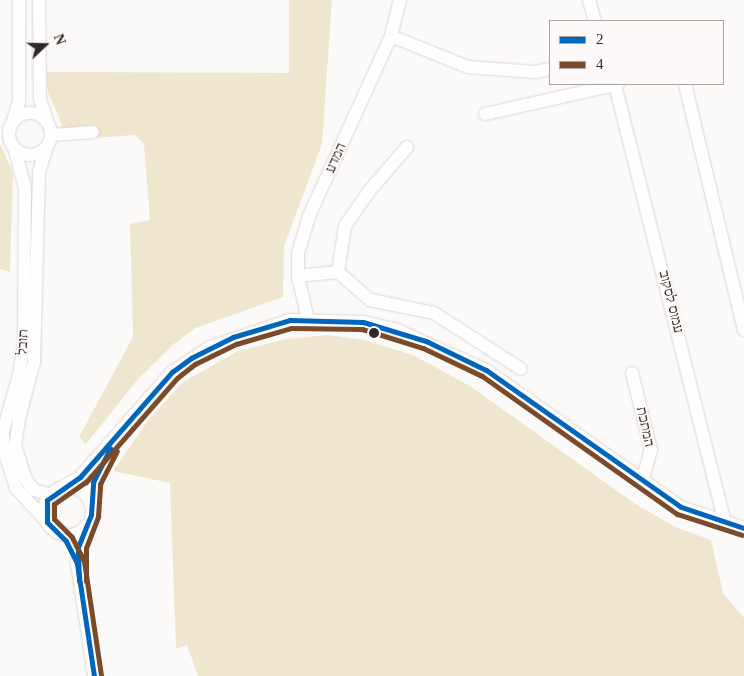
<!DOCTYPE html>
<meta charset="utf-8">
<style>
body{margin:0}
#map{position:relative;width:744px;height:676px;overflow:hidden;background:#fcfaf9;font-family:"Times New Roman","Noto Sans Hebrew",serif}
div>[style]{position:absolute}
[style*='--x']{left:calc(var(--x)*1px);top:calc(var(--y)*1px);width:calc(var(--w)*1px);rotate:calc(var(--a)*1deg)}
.green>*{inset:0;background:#efe6cf}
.roads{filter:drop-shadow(0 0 1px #dbd6d5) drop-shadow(0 0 1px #dbd6d5)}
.minor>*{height:12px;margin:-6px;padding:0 6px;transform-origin:6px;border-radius:6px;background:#fffefe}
.minor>.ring{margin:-6px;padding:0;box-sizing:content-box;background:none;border:12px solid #fffefe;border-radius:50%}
.bus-1>*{height:5px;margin:-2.5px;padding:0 2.5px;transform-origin:2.5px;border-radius:2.5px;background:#0065bd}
.bus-2>*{height:5px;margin:-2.5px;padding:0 2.5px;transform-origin:2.5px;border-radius:2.5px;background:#7a4b2a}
.dots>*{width:14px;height:14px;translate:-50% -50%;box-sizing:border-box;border:2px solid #fdf9f8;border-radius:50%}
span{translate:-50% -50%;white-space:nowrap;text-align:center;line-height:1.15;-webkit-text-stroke:4px #fdf9f8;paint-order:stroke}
.street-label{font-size:14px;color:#2f2826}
.legend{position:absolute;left:549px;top:20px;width:175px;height:65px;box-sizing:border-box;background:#fdf9f8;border:1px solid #aba5a4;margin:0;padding:6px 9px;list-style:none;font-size:15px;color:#2f2826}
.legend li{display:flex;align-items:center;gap:10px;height:25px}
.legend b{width:25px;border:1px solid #aba5a4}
.north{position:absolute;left:20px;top:20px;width:50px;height:50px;-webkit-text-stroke:4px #fdf9f8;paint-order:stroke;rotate:69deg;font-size:14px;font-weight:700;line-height:20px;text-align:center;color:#2f2826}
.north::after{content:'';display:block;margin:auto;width:18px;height:22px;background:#2f2826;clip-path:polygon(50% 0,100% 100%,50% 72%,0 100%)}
</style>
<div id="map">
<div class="green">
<i style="clip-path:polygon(289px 0,332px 0,322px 144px,284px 246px,283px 297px,196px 328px,175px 343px,139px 378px,86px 444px,79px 437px,133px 337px,130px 224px,150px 220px,144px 144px,135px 135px,64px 140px,62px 125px,48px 92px,46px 72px,289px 73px)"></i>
<i style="clip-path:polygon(0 144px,13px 173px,10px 272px,0 269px)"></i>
<i style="clip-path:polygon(328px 335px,364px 340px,413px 355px,470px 386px,634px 503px,675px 527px,711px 540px,723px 593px,744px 618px,744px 676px,198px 676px,187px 645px,176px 649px,170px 483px,113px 471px,149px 419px,183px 382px,238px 351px,286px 339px)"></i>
</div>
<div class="roads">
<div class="minor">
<i style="--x:39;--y:0;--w:99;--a:89.4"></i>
<i style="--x:40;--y:99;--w:23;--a:72"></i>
<i style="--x:589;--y:0;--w:22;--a:74"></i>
<i style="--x:391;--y:36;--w:83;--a:21.9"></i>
<i style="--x:468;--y:67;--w:67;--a:4.3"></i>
<i style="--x:535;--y:72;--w:15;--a:-11"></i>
<i style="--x:618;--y:84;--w:3;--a:162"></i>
<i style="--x:615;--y:85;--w:452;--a:75.9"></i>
<i style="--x:685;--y:84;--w:253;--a:76.5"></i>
<i class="ring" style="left:9px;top:113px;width:30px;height:30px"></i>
<i style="--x:485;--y:114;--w:133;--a:-12.6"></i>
<i style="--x:13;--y:121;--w:21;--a:-73"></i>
<i style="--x:19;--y:101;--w:101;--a:-90"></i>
<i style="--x:52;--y:135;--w:41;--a:-4.2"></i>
<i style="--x:14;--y:147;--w:42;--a:75"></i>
<i style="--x:25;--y:188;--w:153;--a:90.4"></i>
<i style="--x:24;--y:341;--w:34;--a:98"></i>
<i style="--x:19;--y:375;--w:58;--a:105.9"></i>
<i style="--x:3;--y:431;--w:16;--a:90"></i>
<i style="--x:3;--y:447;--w:43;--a:72.4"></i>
<i style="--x:16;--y:488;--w:46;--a:47.6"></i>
<i style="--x:407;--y:147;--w:57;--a:130.7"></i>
<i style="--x:370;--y:190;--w:44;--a:124.8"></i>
<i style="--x:345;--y:226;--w:47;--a:98.7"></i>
<i style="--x:338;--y:272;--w:43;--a:41.2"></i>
<i style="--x:370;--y:300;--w:65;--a:11.5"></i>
<i style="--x:434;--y:313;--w:103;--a:32.8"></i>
<i style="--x:46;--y:149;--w:24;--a:107"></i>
<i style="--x:39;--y:172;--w:190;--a:91.5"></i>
<i style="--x:34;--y:362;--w:58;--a:105"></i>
<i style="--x:19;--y:418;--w:28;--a:98"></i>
<i style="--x:15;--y:446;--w:36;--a:72"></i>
<i style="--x:26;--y:480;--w:13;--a:51"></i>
<i style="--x:34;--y:490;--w:18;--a:16"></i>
<i style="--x:298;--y:276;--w:40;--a:-5.7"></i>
<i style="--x:308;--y:320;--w:45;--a:-102.8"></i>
<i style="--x:298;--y:276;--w:23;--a:-90"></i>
<i style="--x:298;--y:253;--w:39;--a:-73"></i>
<i style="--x:309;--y:216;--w:198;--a:-65.5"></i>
<i style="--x:391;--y:36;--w:37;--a:-76"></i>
<i style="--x:632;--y:373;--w:79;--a:76.1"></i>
<i style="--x:651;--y:450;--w:32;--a:106"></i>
<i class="ring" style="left:44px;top:487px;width:36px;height:36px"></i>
<i style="--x:58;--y:490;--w:26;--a:-31"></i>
<i style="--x:80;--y:477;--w:140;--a:-48.8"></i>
<i style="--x:172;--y:372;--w:45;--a:-33.3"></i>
<i style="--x:210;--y:347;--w:84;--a:-18.6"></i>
<i style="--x:290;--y:320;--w:73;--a:1.6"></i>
<i style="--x:363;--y:322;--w:35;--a:13"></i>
<i style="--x:397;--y:330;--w:98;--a:24.2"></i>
<i style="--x:486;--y:370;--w:238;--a:35.1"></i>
<i style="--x:681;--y:507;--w:66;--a:18.4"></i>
<i style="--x:91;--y:504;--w:22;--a:-85"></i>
<i style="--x:93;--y:482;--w:28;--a:-64"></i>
<i style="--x:86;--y:526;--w:38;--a:104"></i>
<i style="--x:77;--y:563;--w:114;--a:81.4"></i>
</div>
</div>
<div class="bus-1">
<i style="--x:79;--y:581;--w:34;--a:-92"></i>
<i style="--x:78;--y:547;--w:35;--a:-68"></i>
<i style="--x:91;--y:514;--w:32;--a:-86"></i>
<i style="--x:93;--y:482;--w:38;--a:-63"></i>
<i style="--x:94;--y:676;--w:114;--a:-98.6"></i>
<i style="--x:77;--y:563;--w:25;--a:-117"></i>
<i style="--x:66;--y:541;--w:27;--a:-135"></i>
<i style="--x:47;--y:522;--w:22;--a:-90"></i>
<i style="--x:47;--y:500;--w:40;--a:-34.9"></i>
<i style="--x:80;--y:477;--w:140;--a:-48.8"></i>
<i style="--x:172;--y:372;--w:24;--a:-36"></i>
<i style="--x:191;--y:358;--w:47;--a:-26.6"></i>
<i style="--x:233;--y:337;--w:59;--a:-16.6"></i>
<i style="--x:290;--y:320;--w:73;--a:1.6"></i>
<i style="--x:363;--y:322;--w:66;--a:16.8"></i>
<i style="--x:426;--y:341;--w:67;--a:25.8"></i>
<i style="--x:486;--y:370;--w:238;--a:35.1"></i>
<i style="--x:681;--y:507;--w:66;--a:18.4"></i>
</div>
<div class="bus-2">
<i style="--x:86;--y:581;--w:33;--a:-90"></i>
<i style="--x:86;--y:548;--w:34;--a:-69"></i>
<i style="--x:98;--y:516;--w:32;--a:-86"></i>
<i style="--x:100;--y:484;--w:37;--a:-63"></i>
<i style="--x:101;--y:675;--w:115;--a:-98.5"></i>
<i style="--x:84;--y:561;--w:27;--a:-117"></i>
<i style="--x:72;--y:537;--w:25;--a:-135"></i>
<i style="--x:54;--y:519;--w:15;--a:-90"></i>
<i style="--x:54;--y:504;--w:39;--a:-35"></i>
<i style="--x:86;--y:482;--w:138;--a:-48.8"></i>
<i style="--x:177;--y:378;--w:23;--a:-38"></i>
<i style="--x:195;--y:364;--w:46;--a:-26"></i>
<i style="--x:236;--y:344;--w:57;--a:-16.2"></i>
<i style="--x:291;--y:328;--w:71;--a:0.8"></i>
<i style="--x:362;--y:329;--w:64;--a:17.3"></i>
<i style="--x:423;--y:348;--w:65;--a:25.4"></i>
<i style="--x:482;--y:376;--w:239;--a:35.3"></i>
<i style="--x:677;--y:514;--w:68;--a:17.9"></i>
</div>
<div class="dots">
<i style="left:374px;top:333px;background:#2f2826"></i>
</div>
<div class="street-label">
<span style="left:336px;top:158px;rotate:-66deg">המדע</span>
<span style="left:671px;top:302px;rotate:76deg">עמוס לסקוב</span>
<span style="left:23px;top:342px;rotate:-87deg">תובל</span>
<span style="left:645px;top:427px;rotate:78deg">המתכת</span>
</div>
<ul class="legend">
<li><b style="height:6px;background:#0065bd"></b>2</li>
<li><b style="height:6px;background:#7a4b2a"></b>4</li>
</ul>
<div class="north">N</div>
</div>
